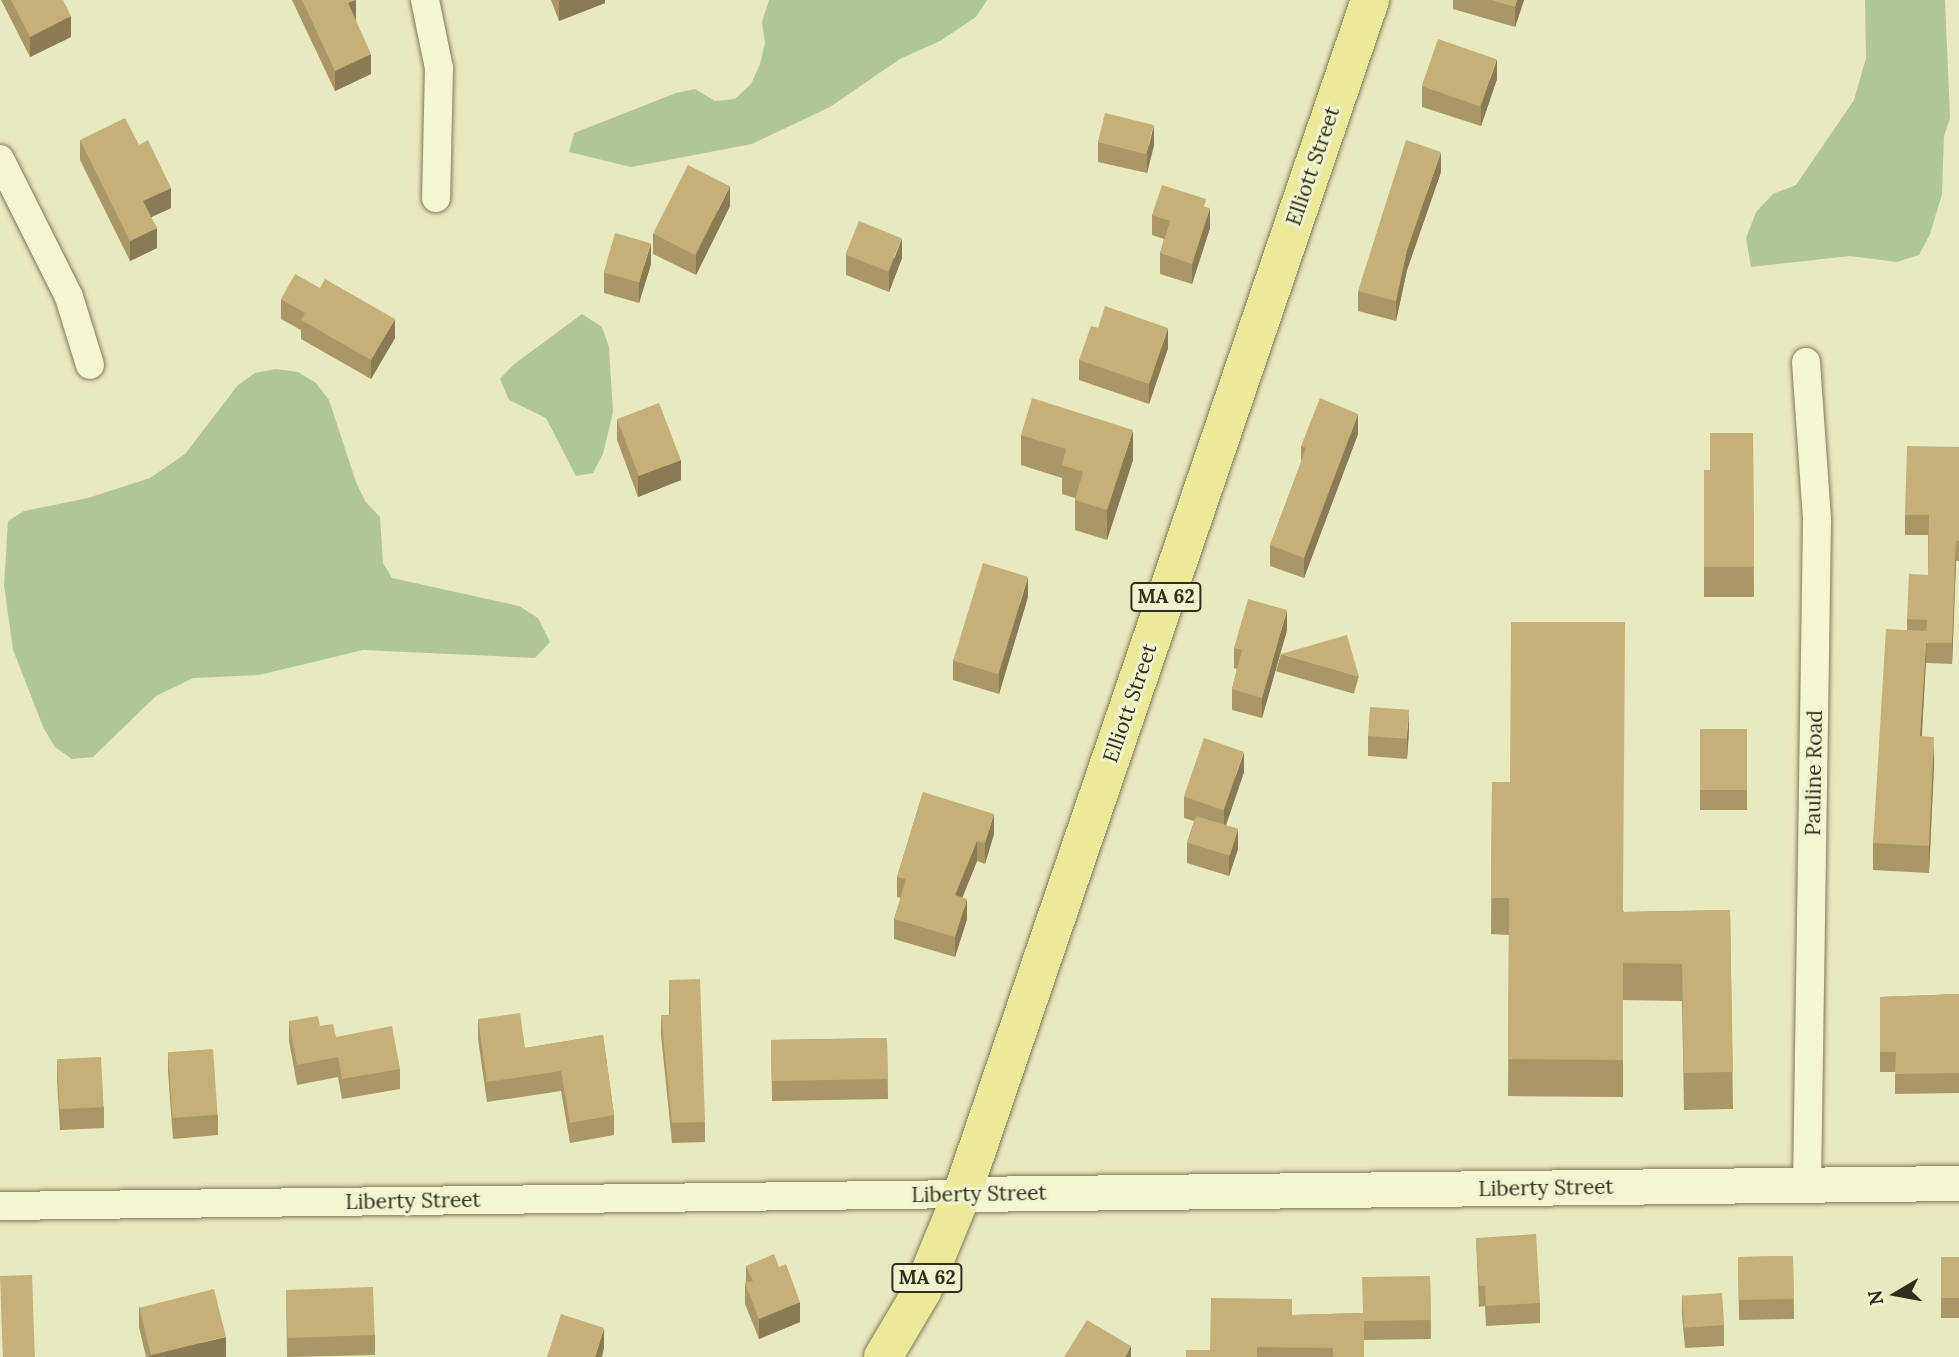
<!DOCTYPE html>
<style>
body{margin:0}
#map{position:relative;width:1959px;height:1357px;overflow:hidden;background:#e9e9c0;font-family:Lora,serif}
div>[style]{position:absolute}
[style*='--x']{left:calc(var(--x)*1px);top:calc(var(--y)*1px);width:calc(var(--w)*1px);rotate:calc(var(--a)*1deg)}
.green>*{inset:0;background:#b1c696}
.roads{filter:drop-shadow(0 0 2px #817b5a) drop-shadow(0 0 2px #817b5a)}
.minor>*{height:28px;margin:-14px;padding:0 14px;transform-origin:14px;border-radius:14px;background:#f5f5d3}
.tertiary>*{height:35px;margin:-17.5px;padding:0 17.5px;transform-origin:17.5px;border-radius:17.5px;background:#f5f5d3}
.primary>*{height:38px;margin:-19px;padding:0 19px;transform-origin:19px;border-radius:19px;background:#eaea9a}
.wall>*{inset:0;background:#a99768;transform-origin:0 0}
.shaded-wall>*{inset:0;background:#8a7b55}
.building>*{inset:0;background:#c5b079;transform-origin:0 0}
span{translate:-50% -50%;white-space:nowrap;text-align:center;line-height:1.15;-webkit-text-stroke:6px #f1f2cf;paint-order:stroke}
.shield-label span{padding:2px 5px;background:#f1f2cf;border:2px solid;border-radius:5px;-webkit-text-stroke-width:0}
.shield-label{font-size:19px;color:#322e1d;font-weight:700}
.street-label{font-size:21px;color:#322e1d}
.north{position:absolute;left:1861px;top:1259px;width:70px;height:70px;-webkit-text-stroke:5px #f1f2cf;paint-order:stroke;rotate:260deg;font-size:19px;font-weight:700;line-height:28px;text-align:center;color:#322e1d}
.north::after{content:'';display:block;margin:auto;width:24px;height:32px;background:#322e1d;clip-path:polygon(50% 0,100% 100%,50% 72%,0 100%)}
</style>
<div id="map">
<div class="green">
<i style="clip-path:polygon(769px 0,987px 0,976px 17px,940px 41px,900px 59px,830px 107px,752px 144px,631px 167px,569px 152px,574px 133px,676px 93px,695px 89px,715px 101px,735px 99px,751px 84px,760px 64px,765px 43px,762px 22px)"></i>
<i style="clip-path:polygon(1865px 0,1945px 0,1950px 118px,1944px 136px,1942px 194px,1930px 234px,1919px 255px,1897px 262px,1850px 256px,1751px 267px,1746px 238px,1756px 212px,1773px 194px,1796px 185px,1854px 100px,1866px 58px)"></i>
<i style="clip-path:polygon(582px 314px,602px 327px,609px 347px,613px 412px,603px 454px,593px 473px,576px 476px,546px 418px,509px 400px,500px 379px,513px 365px)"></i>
<i style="clip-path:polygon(276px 369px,298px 372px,316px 383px,329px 400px,356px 482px,365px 501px,380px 517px,383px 563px,392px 578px,519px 606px,538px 618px,550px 642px,535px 658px,363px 650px,259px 675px,193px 678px,156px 696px,93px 757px,72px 759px,55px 747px,44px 729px,13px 650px,4px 585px,8px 521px,24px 511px,88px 498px,150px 478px,185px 454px,238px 385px,255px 373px)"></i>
</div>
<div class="roads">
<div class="minor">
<i style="--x:425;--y:0;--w:69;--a:78.4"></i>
<i style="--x:439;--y:68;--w:130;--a:91.3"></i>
<i style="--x:0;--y:159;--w:154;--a:63.4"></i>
<i style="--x:69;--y:297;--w:71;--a:72.8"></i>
<i style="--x:1806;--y:362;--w:158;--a:86"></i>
<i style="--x:1817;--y:520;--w:665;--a:90.86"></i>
<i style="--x:0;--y:1206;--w:962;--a:-0.71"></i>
</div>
<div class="tertiary">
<i style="--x:962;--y:1194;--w:997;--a:-0.63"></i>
</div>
<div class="primary">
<i style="--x:883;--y:1357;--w:77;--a:-59.4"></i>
<i style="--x:922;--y:1291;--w:105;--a:-67.6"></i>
<i style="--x:962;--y:1194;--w:1262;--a:-71.13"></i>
</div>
</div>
<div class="wall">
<i style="clip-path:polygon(1px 0,63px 0,71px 37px,30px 57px)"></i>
<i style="clip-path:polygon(292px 0,356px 0,356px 20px,371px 74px,335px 91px)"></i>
<i style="clip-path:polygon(551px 0,605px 0,605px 3px,559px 21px)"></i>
<i style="clip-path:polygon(1453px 0,1524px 0,1515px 27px,1453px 9px)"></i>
<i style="clip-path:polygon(1497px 79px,1481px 126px,1422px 107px,1422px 86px)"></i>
<i style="clip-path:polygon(80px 140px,139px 145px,171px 208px,151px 217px,157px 248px,130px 261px,80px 160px)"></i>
<i style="clip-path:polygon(1098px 142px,1154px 145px,1147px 173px,1098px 162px)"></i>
<i style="clip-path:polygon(1441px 172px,1407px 270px,1396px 321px,1358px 311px,1358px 291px)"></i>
<i style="clip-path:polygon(730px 206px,696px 275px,653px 254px,653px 234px)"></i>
<i style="clip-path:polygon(1206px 207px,1210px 228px,1192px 284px,1160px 274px,1160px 253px,1164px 239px,1152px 235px,1152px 215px)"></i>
<i style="clip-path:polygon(846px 255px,902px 258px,889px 292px,846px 275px)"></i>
<i style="clip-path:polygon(651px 264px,639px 303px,604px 293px,604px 272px)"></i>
<i style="clip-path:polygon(281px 299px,395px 338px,371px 379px,301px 339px,301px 330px,281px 319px)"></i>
<i style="clip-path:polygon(1168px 348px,1149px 404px,1079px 380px,1079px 360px)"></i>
<i style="clip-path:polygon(617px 420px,681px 480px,638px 497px,617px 440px)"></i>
<i style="clip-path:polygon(1753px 433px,1754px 597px,1704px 597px,1704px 470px,1710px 470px)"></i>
<i style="clip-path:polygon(1358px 434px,1304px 578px,1270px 566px,1270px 545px,1301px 463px,1301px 446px)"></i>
<i style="clip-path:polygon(1021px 435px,1133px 460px,1107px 540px,1075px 530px,1075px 498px,1062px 494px,1062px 478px,1021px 465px)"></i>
<i style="clip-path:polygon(1959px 447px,1959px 561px,1956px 561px,1952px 664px,1926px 663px,1926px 659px,1922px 736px,1934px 764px,1929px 873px,1873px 870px,1873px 843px,1907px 630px,1907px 619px,1928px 575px,1928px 535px,1905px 535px,1905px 515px)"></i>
<i style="clip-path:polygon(1028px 597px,999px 694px,953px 680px,953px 660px)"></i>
<i style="clip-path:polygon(1287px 630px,1262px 718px,1232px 710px,1232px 689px,1237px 669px,1234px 668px,1234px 648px)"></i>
<i style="left:1281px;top:654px;width:81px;height:18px;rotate:16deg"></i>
<i style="left:1700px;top:729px;width:47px;height:81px"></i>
<i style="clip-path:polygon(1409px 730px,1407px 759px,1368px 756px,1368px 736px)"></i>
<i style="clip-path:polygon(1244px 772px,1226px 825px,1238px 849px,1229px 876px,1187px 863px,1187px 843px,1194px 821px,1184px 818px,1184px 797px)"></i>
<i style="clip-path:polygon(1492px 782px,1624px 912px,1730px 910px,1733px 1109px,1684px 1110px,1682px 1001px,1623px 1000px,1623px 1097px,1508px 1096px,1509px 935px,1491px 934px)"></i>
<i style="clip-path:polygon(923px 792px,994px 834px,985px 864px,977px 861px,962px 898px,967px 919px,955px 957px,894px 939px,894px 919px,901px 898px,897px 897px,897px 877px)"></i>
<i style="clip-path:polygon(669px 980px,705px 1122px,705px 1142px,672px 1143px,661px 1035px,661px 1015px,669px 1015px)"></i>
<i style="clip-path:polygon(1959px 994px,1959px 1093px,1895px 1094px,1895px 1072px,1880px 1072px,1880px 997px)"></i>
<i style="clip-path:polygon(478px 1019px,525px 1048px,603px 1035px,614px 1115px,614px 1135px,570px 1143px,561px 1091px,487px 1102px,478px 1039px)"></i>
<i style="clip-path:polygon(289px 1021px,320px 1026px,336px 1037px,400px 1069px,400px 1089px,342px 1099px,338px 1077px,297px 1085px,289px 1041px)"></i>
<i style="left:887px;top:1038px;width:61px;height:116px;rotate:89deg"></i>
<i style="clip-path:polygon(168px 1052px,218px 1115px,218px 1135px,173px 1139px,168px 1072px)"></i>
<i style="clip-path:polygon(57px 1060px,104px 1107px,104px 1128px,60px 1130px,57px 1080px)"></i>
<i style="clip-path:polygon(1476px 1238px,1540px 1303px,1540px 1323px,1486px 1326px,1485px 1306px,1479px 1307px)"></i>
<i style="left:1793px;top:1256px;width:63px;height:55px;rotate:89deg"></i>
<i style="left:1959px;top:1257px;width:61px;height:18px;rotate:90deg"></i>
<i style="clip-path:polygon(746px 1266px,779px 1267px,800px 1322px,759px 1339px,745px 1304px,745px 1283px,746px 1283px)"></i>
<i style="clip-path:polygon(1430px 1276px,1431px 1339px,1364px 1340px,1364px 1357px,1186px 1357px,1210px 1350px,1292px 1315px,1363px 1313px)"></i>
<i style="clip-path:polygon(286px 1290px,375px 1335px,375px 1355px,287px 1357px)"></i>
<i style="clip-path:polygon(1682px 1295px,1724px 1325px,1724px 1346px,1685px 1348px,1682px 1316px)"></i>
<i style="clip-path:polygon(139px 1307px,226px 1357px,146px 1357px,139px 1327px)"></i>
</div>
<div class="shaded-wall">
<i style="clip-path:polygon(356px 0,356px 20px,348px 3px)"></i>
<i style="clip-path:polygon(561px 0,605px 0,605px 3px,559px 21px,559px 1px)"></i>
<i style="clip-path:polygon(1517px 0,1524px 0,1515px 27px,1515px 7px)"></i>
<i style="clip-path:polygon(71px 16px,71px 37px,30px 57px,30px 37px)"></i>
<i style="clip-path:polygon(371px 54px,371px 74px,335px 91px,335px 71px)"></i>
<i style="clip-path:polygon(1497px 59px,1497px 79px,1481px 126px,1481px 106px)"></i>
<i style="clip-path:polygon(1154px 125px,1154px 145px,1147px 173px,1147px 153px)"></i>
<i style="clip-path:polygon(1441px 152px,1441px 172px,1407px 270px,1396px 321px,1396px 301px,1407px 250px)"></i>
<i style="clip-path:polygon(730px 186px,730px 206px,696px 275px,696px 255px)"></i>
<i style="clip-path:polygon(171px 188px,171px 208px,143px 221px,143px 201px)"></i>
<i style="clip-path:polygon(1210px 208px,1210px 228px,1192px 284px,1192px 264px)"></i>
<i style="clip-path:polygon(157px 228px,157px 248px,130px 261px,130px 241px)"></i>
<i style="clip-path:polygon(902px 238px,902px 258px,889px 292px,889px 272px)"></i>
<i style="clip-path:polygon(651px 243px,651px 264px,639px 303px,639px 283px)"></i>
<i style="clip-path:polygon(395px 319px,395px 338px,371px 379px,371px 360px)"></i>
<i style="clip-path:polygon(1168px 328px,1168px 348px,1149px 404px,1149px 384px)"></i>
<i style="clip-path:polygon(1358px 414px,1358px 434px,1304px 578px,1304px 558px)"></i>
<i style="clip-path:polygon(1133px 430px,1133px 460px,1107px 540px,1107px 510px)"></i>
<i style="clip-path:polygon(681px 460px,681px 480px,638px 497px,638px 476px)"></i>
<i style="clip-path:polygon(1956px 541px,1956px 561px,1952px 664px,1952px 643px)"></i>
<i style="clip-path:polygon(1028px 577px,1028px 597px,999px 694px,999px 673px)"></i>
<i style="clip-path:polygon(1287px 610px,1287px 630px,1262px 718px,1262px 698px)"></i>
<i style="clip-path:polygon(1927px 631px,1926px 659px,1920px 763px,1920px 736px)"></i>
<i style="clip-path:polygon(1409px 710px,1409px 730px,1407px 759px,1407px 738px)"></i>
<i style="clip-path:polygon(1934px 737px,1934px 764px,1929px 873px,1929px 846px)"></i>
<i style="clip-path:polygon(1244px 752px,1244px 772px,1224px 831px,1224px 810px)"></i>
<i style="clip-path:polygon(994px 814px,994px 834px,985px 864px,985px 843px)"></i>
<i style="clip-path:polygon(1238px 829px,1238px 849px,1229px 876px,1229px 856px)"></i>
<i style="clip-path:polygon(977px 841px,977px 861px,955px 916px,955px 895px)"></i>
<i style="clip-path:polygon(967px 899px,967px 919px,955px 957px,955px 937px)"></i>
<i style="clip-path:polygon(800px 1302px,800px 1322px,759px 1339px,759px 1319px)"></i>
<i style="clip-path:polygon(604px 1328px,604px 1348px,602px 1357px,595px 1357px)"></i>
<i style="clip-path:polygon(226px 1337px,226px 1357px,150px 1357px,150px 1355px)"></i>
<i style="clip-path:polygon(1131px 1346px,1131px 1357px,1125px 1357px)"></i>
</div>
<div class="building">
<i style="clip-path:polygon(11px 0,63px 0,71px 16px,30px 37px)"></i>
<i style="clip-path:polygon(302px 0,355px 0,348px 3px,371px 54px,335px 71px)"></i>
<i style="clip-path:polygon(1491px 0,1517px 0,1515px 7px)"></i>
<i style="left:1438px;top:39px;width:62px;height:50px;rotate:19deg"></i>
<i style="left:1105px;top:113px;width:50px;height:30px;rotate:14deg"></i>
<i style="clip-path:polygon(125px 118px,139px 145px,148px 140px,171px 188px,143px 201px,157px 228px,130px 241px,80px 140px)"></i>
<i style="clip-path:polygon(1406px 140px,1441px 152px,1407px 250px,1396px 301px,1358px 291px)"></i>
<i style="left:688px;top:165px;width:47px;height:77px;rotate:27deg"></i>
<i style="clip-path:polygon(1162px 185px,1206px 199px,1204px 207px,1210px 208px,1192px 264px,1160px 253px,1170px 221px,1152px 215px)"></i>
<i style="left:859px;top:221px;width:46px;height:36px;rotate:22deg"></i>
<i style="left:615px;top:233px;width:37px;height:41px;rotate:16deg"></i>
<i style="clip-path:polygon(295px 274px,320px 288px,325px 279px,395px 319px,371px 360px,301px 320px,305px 313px,281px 299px)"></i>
<i style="clip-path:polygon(1105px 306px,1168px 328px,1149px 384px,1079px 360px,1091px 326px,1098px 328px)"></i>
<i style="clip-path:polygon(1032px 398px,1133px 430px,1107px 510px,1075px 500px,1083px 472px,1062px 465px,1066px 449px,1021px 435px)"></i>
<i style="clip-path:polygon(1320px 398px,1358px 414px,1304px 558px,1270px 545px,1306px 448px,1301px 446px)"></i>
<i style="left:659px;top:403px;width:61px;height:45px;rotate:69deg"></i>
<i style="clip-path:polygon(1710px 433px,1753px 433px,1754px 567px,1704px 567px,1704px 470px,1710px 470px)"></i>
<i style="clip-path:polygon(1907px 446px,1959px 447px,1959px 541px,1956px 541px,1952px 643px,1926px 643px,1927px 620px,1907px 619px,1909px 574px,1928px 575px,1929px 515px,1905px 515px)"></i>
<i style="left:983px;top:563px;width:47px;height:102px;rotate:17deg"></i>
<i style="clip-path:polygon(1248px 599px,1287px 610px,1262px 698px,1232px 689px,1242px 650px,1234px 648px)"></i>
<i style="clip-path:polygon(1511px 622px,1625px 622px,1623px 912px,1730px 910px,1733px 1072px,1684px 1073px,1682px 964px,1623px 963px,1623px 1060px,1508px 1059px,1509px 898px,1491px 898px,1492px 782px,1510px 782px)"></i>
<i style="clip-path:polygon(1886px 629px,1927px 631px,1920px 736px,1934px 737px,1929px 846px,1873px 843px)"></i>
<i style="clip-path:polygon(1347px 635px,1359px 677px,1281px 654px)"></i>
<i style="left:1370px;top:707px;width:39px;height:29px;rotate:4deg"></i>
<i style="left:1700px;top:729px;width:47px;height:61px"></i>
<i style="left:1204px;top:738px;width:42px;height:62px;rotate:19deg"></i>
<i style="clip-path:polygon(923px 792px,994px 814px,985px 843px,977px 841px,955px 895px,967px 899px,955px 937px,894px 919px,906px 879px,897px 877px)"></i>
<i style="left:1196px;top:816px;width:44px;height:28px;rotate:17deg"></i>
<i style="clip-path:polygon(700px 979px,705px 1122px,672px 1123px,661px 1015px,670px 1015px,669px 980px)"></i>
<i style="clip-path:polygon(1959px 994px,1959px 1073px,1895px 1074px,1896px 1052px,1880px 1052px,1880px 997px)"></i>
<i style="clip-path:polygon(520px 1013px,525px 1048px,603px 1035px,614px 1115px,570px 1123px,561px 1071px,487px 1082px,478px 1019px)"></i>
<i style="clip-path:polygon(318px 1016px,320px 1026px,333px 1024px,336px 1037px,392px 1026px,400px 1069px,342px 1079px,338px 1057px,297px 1065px,289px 1021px)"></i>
<i style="left:887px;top:1038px;width:41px;height:116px;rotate:89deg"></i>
<i style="left:213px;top:1049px;width:66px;height:45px;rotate:86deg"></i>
<i style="left:101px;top:1057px;width:50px;height:44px;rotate:87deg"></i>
<i style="clip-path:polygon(1536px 1234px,1540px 1303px,1486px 1306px,1485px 1286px,1479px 1286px,1476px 1238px)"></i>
<i style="clip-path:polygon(774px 1254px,779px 1267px,786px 1264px,800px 1302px,759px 1319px,745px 1283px,753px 1281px,746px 1266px)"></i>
<i style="left:1793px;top:1256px;width:43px;height:55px;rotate:89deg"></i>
<i style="left:1959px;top:1257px;width:41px;height:18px;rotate:90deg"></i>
<i style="left:32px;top:1275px;width:82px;height:32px;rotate:88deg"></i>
<i style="clip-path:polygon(1430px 1276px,1431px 1320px,1364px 1321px,1364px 1357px,1333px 1357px,1333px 1348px,1257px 1347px,1257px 1357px,1186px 1357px,1186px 1350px,1210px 1350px,1211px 1298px,1292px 1299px,1292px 1315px,1363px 1313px,1362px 1277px)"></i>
<i style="left:373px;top:1287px;width:48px;height:87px;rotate:88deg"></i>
<i style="left:214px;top:1289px;width:49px;height:77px;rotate:76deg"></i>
<i style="left:1722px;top:1293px;width:32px;height:40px;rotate:86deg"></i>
<i style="clip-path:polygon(561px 1314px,604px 1328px,595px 1357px,547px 1357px)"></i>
<i style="clip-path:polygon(1087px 1320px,1131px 1346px,1125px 1357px,1064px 1357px)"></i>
</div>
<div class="shield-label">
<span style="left:1166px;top:597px">MA 62</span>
<span style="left:927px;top:1278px">MA 62</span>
</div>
<div class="street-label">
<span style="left:1313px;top:166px;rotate:-71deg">Elliott Street</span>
<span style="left:1130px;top:703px;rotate:-71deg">Elliott Street</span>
<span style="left:1814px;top:773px;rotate:-89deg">Pauline Road</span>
<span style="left:1546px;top:1188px;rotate:-1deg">Liberty Street</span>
<span style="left:979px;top:1194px;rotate:-1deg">Liberty Street</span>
<span style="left:413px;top:1201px;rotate:-1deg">Liberty Street</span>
</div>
<div class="north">N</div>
</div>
